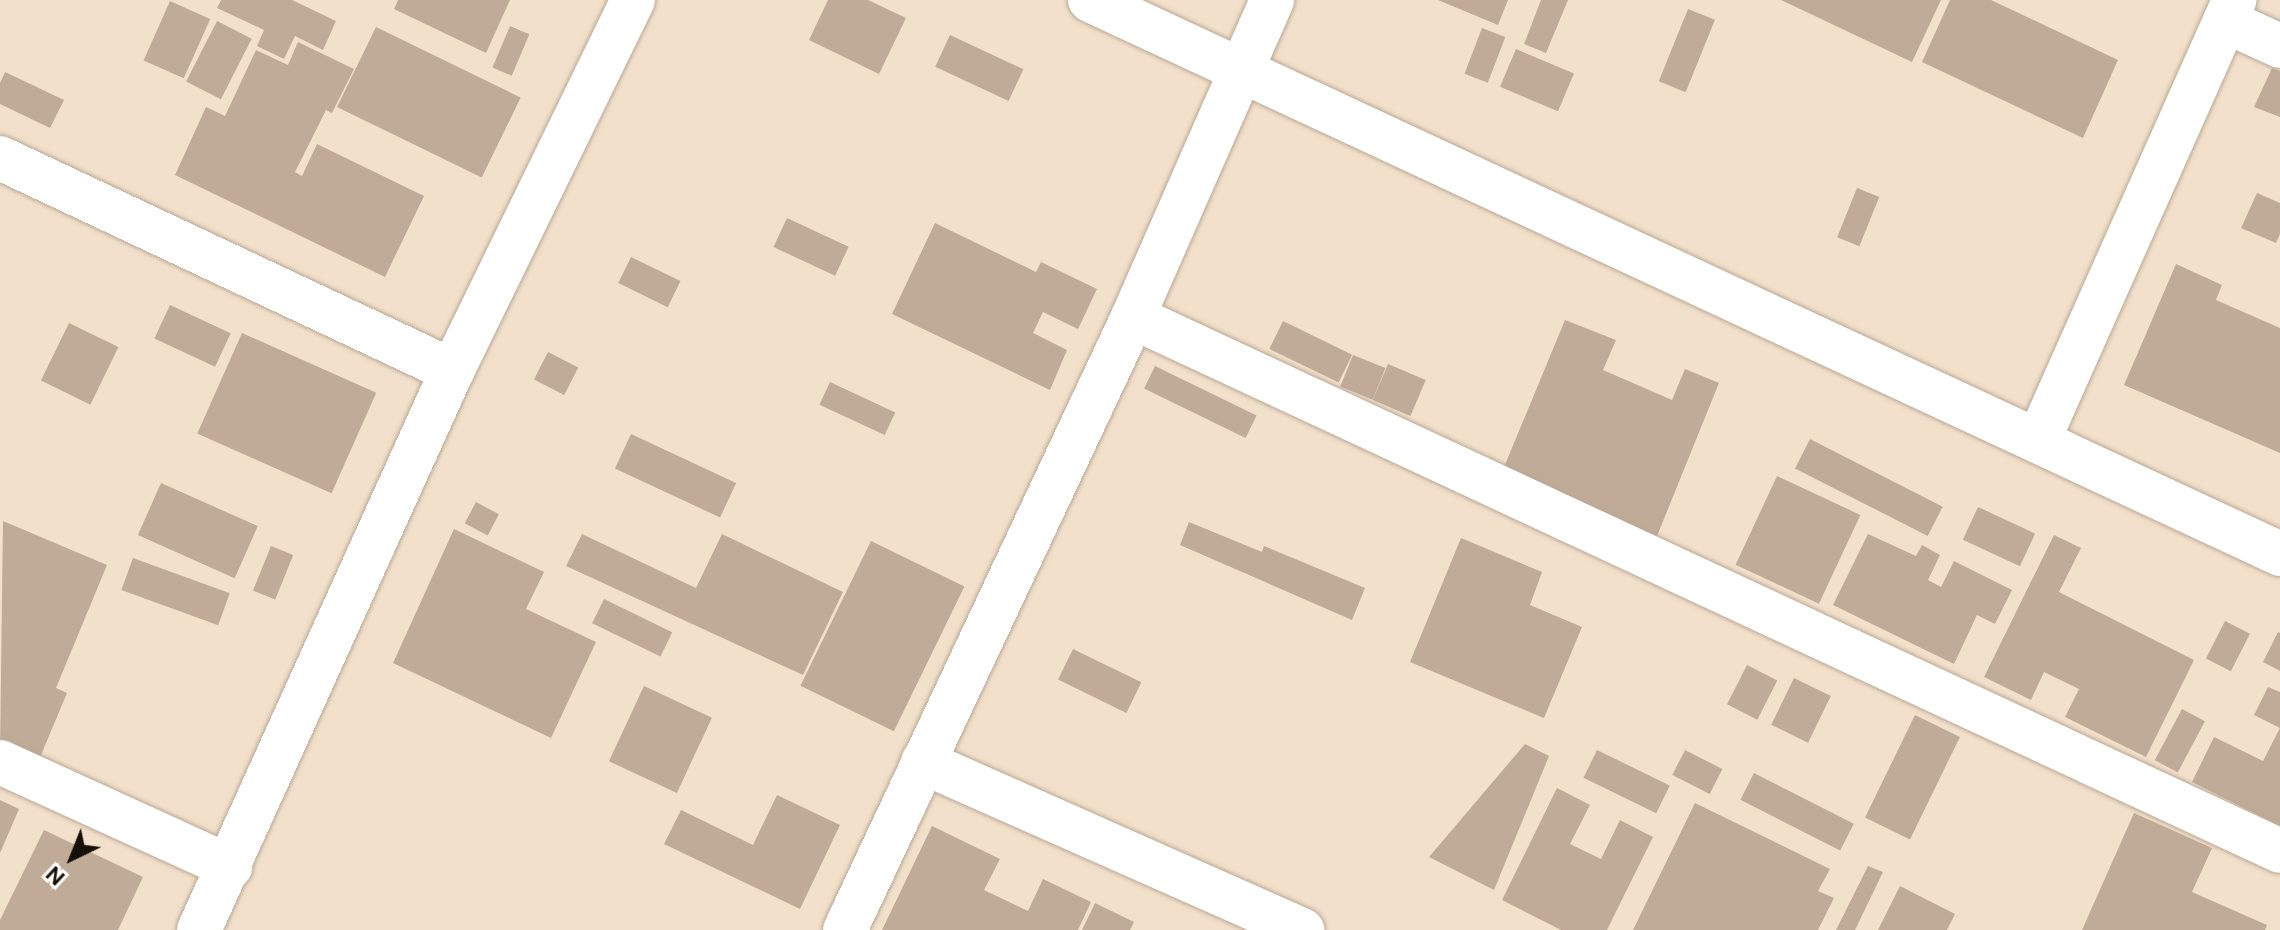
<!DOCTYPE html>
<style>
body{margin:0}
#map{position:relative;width:2280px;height:930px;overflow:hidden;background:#f3e0cb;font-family:"DM Sans",sans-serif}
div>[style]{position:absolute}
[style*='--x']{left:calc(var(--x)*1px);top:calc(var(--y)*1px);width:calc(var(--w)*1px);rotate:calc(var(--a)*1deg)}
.building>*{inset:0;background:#bfab98;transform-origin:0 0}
.roads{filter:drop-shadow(0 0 2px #baa894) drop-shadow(0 0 2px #baa894)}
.minor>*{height:44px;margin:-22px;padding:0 22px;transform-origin:22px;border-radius:22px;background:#fff}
span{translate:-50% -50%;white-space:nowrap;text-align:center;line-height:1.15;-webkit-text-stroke:8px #fff;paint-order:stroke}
.north{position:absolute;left:32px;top:818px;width:80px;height:80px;-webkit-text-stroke:6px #fff;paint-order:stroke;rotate:223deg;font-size:22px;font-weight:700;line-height:32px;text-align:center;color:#150f08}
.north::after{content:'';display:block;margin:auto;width:28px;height:36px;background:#150f08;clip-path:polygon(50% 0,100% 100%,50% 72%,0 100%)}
</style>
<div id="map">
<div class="building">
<i style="clip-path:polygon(221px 0,292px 0,336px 21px,323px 50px,295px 36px,284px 59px,257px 46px,264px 30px,217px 8px)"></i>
<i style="clip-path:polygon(398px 0,510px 0,486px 53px,394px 9px)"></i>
<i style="clip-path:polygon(828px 0,868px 0,906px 18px,879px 74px,809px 40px)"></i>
<i style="clip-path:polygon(1438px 0,1508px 0,1498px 25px)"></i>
<i style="clip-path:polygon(1541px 0,1568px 0,1546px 53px,1524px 44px)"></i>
<i style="clip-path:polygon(1781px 0,1941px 0,1912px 62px)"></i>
<i style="clip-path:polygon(1950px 0,1991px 0,2118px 60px,2083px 138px,1922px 62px)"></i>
<i style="left:170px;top:1px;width:44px;height:65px;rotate:24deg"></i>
<i style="left:1688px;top:9px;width:29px;height:78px;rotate:22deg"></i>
<i style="left:217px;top:21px;width:39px;height:68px;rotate:27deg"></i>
<i style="left:510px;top:26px;width:21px;height:45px;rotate:23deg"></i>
<i style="left:376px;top:27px;width:161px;height:89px;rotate:26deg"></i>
<i style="left:1482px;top:28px;width:25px;height:49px;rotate:21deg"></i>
<i style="left:950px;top:35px;width:81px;height:35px;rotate:25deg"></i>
<i style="clip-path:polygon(298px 42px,354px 69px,332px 113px,326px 110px,295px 172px,302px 176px,317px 144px,424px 196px,385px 277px,175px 175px,206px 107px,225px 116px,256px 50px,288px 65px)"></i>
<i style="left:1516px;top:49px;width:63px;height:41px;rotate:23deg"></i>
<i style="clip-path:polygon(2272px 68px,2280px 71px,2280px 117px,2254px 107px)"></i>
<i style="clip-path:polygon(5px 72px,64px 100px,50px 128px,0 104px,0 83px)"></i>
<i style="left:1857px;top:188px;width:24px;height:53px;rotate:22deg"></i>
<i style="clip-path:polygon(2257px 193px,2280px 203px,2280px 234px,2276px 243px,2241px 228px)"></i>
<i style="left:787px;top:218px;width:68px;height:32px;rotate:25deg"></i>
<i style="clip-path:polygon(935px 223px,1036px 272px,1041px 262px,1097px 289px,1078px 329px,1043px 312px,1033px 333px,1067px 350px,1050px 390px,892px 314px)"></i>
<i style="left:631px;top:257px;width:55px;height:29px;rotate:26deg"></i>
<i style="clip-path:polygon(2176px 264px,2222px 285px,2216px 300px,2280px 328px,2280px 453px,2124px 385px)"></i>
<i style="left:170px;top:305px;width:67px;height:37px;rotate:25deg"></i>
<i style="clip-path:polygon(1565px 320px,1616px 340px,1603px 370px,1672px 400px,1685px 369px,1719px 383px,1657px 536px,1502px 472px)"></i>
<i style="left:1283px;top:321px;width:77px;height:31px;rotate:26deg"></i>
<i style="left:69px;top:323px;width:55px;height:64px;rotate:26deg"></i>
<i style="left:242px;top:333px;width:147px;height:110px;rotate:24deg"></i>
<i style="left:548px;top:352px;width:34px;height:31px;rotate:27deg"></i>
<i style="left:1353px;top:355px;width:35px;height:34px;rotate:22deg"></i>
<i style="left:1388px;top:364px;width:41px;height:39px;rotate:23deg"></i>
<i style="left:1155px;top:366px;width:113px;height:25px;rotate:26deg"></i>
<i style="left:830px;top:382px;width:72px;height:25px;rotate:25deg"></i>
<i style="left:631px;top:434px;width:116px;height:38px;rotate:25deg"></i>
<i style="left:1810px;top:439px;width:149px;height:33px;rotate:27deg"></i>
<i style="left:1777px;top:476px;width:92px;height:98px;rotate:25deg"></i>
<i style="left:161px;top:483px;width:106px;height:57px;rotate:24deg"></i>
<i style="left:476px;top:502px;width:26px;height:24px;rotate:28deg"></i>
<i style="left:1978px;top:507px;width:63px;height:36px;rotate:25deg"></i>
<i style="clip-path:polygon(3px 521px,107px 565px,56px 688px,67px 693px,36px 767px,0 751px)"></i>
<i style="clip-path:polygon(1189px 522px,1262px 552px,1264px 546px,1365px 588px,1352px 620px,1180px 545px)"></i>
<i style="clip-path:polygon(454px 529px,544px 572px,526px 609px,596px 642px,551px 738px,393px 663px)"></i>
<i style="clip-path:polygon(582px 534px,696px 588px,722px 534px,843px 592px,803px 675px,566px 566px)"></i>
<i style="clip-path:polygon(1868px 534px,1916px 556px,1922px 545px,1940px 555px,1928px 580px,1941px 587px,1954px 561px,2012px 590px,1995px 624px,1977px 615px,1954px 664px,1833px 605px)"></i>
<i style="clip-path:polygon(2054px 535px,2081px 548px,2059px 592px,2194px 660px,2146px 757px,2065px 717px,2079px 689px,2044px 672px,2031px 700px,1984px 677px)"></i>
<i style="clip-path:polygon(1461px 538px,1542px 572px,1530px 605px,1582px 627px,1544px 718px,1410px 662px)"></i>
<i style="left:871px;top:541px;width:104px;height:161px;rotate:26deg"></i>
<i style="left:271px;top:546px;width:24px;height:48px;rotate:22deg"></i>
<i style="left:133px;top:558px;width:103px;height:34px;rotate:20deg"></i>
<i style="left:604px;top:599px;width:76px;height:27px;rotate:26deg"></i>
<i style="left:2225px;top:621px;width:28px;height:42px;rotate:27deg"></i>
<i style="clip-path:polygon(2278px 632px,2280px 633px,2280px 671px,2263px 662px)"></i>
<i style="left:1073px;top:649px;width:76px;height:34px;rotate:26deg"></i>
<i style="left:1747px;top:665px;width:34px;height:44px;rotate:27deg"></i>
<i style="left:1794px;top:678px;width:41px;height:52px;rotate:26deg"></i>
<i style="left:644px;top:686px;width:75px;height:83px;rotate:25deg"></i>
<i style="clip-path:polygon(2268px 687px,2280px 692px,2280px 826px,2192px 782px,2214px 737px,2263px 761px,2280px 728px,2254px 715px)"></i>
<i style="left:2182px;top:709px;width:26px;height:58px;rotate:28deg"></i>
<i style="left:1915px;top:715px;width:50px;height:114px;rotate:26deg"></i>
<i style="clip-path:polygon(1525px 744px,1549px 756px,1494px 890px,1429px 857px)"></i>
<i style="left:1597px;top:750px;width:81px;height:31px;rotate:26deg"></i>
<i style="left:1685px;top:750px;width:42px;height:28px;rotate:27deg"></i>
<i style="left:1754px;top:773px;width:112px;height:30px;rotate:27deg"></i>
<i style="clip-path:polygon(1557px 788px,1590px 805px,1570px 844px,1601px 859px,1620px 820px,1653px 837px,1607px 930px,1561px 930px,1502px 900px)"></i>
<i style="clip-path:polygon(777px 795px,840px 825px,800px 909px,664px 844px,681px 810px,753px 845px)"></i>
<i style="clip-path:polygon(0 800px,19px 809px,0 853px)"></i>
<i style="clip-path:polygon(1695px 803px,1830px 869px,1818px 891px,1834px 898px,1818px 930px,1633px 930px)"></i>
<i style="clip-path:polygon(2134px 813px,2212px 848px,2192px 892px,2267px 925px,2265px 930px,2082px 930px)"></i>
<i style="clip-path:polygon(932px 826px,1000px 859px,984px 890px,1028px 911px,1043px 879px,1091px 902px,1078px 930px,882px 930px)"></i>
<i style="clip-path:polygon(44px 830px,143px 877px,118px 930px,0 930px,0 920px)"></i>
<i style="clip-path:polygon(1868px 866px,1883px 872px,1855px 930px,1836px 930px)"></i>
<i style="clip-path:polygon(1900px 886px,1955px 914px,1947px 930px,1878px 930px)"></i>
<i style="clip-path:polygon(1095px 903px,1134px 922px,1130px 930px,1082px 930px)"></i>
</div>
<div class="roads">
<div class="minor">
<i style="--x:1090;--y:0;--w:1313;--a:24.96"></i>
<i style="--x:2225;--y:21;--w:60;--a:24.4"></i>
<i style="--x:0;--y:158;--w:500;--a:25.2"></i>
<i style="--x:1133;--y:317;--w:1265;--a:24.96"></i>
<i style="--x:2038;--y:441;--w:483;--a:-66"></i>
<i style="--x:0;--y:762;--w:253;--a:24.5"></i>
<i style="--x:923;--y:762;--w:415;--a:23.9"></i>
<i style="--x:199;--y:930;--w:614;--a:-65.65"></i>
<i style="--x:452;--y:371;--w:413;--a:-64"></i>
<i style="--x:845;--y:930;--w:677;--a:-64.83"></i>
<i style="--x:1133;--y:317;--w:346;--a:-66.3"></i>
</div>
</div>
<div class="north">N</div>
</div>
